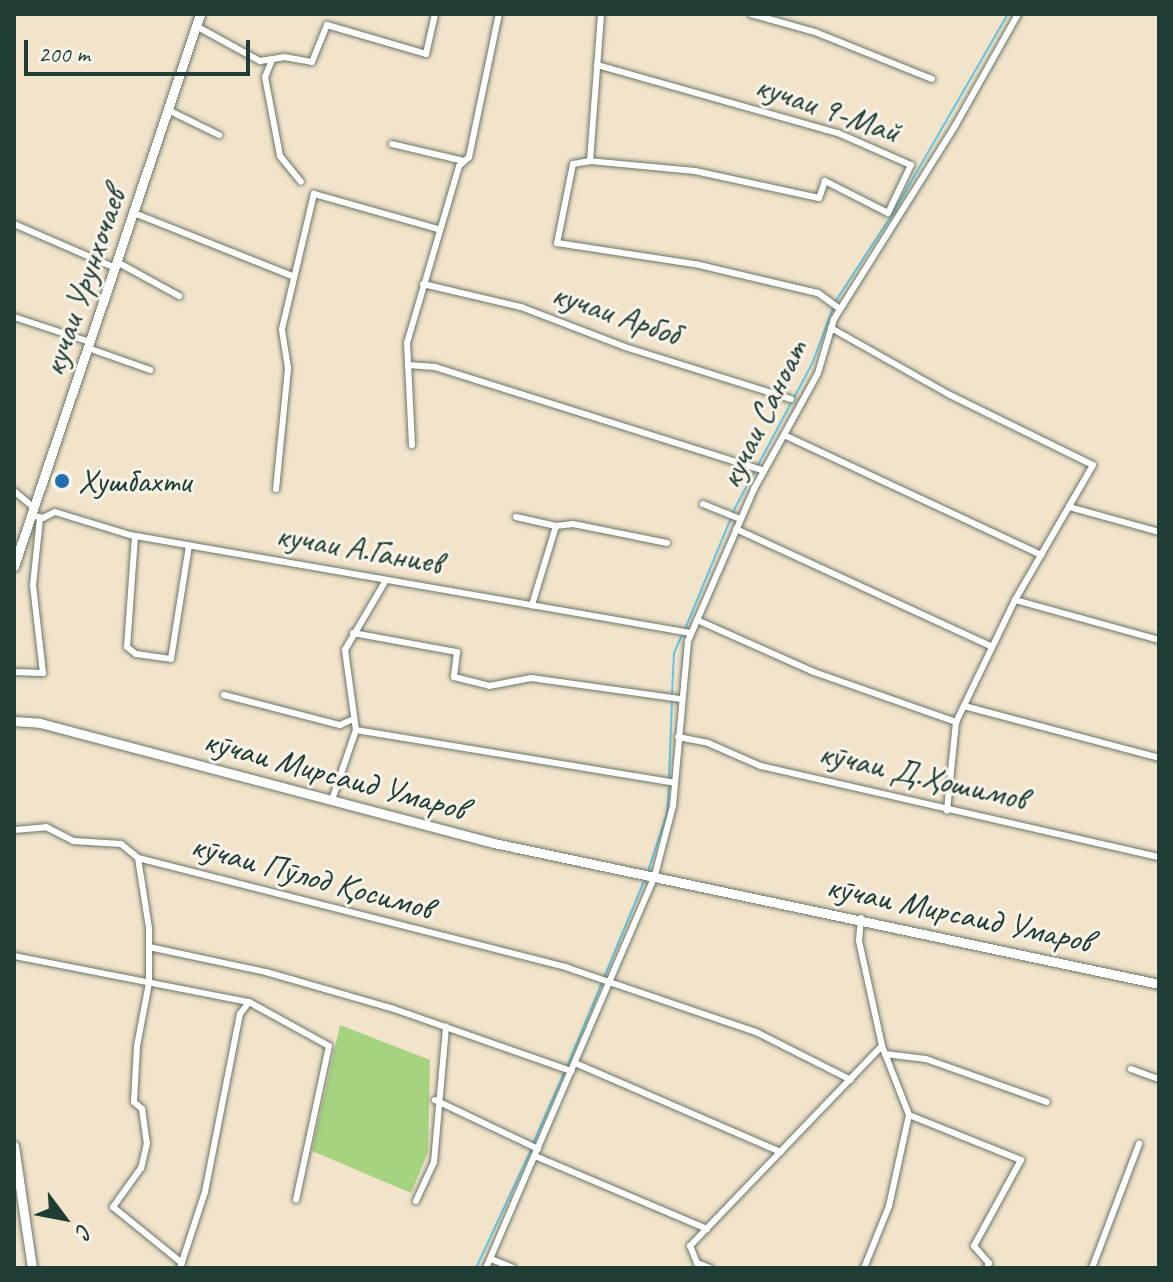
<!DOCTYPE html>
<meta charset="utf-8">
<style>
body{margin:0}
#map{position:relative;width:1173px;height:1282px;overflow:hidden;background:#f2e4cb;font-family:Caveat,sans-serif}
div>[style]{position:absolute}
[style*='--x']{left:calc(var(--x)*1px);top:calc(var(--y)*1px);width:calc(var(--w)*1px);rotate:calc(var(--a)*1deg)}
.green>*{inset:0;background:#a6d380}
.stream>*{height:2px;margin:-1px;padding:0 1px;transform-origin:1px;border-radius:1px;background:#64c6e2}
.roads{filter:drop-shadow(0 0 2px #697769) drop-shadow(0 0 2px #697769)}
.street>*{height:6px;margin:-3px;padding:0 3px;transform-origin:3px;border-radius:3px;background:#fff}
.secondary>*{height:9px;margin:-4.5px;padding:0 4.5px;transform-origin:4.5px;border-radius:4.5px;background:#fff}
.dots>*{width:22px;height:22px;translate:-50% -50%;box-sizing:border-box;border:4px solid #f7f3e8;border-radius:50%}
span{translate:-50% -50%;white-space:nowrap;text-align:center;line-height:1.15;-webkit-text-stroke:6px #f7f3e8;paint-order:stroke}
.street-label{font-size:34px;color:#1f3d34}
.poi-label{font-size:34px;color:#1f3d34}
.left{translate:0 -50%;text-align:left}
.frame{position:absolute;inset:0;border:16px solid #1f3d34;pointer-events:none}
.north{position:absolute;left:24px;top:1178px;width:80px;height:80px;-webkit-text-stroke:6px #f7f3e8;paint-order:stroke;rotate:122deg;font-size:22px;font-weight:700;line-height:32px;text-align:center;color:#1f3d34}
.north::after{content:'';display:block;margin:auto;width:28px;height:36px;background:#1f3d34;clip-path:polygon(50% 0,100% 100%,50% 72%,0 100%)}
.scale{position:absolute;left:24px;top:40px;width:226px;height:36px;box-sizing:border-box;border:4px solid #1f3d34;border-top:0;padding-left:10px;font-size:24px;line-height:28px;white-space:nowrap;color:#1f3d34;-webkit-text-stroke:6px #f7f3e8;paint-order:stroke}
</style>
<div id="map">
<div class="green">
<i style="clip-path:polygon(340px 1025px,430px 1060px,428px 1152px,411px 1193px,312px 1151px)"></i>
</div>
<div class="stream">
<i style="--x:835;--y:302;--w:106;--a:-56.9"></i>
<i style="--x:893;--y:213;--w:230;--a:-60"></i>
<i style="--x:685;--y:629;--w:131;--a:-67.5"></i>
<i style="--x:735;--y:508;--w:163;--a:-61.9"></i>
<i style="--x:812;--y:364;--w:60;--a:-69.4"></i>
<i style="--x:672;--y:694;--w:41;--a:-87.2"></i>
<i style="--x:674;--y:653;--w:20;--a:-66"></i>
<i style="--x:669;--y:778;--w:77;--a:-87.8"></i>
<i style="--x:648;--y:871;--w:60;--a:-71.6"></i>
<i style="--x:667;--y:814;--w:29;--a:-86"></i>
<i style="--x:567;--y:1067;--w:201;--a:-67.5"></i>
<i style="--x:533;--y:1144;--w:77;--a:-66.4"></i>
<i style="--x:476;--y:1268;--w:130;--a:-65"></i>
</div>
<div class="roads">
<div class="street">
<i style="--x:751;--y:14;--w:66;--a:15.7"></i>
<i style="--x:815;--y:32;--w:126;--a:21.9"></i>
<i style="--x:196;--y:26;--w:73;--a:28.7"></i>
<i style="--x:260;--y:61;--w:24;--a:-9"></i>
<i style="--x:284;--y:57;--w:28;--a:10"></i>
<i style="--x:312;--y:62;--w:40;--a:-68"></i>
<i style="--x:327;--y:25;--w:103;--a:16.3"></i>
<i style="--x:426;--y:54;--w:41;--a:-77.3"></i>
<i style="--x:272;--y:60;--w:18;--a:112"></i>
<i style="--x:265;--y:77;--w:80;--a:79.2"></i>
<i style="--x:280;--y:156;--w:33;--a:51"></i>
<i style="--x:597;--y:65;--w:250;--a:15.8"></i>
<i style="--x:838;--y:133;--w:80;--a:23.7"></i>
<i style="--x:911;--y:165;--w:53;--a:115.6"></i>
<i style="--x:888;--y:213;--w:71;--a:-153.1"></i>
<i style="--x:825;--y:181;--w:18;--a:109"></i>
<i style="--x:819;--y:198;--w:127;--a:-167.7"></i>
<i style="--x:695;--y:171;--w:105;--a:-174.6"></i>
<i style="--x:590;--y:161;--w:17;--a:170"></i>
<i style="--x:573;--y:164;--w:81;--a:101.4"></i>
<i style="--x:557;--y:243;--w:140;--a:8.7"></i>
<i style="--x:695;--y:264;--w:126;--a:13.3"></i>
<i style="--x:818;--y:293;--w:27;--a:36"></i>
<i style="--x:168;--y:110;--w:57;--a:26.1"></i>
<i style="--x:392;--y:144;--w:74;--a:13.3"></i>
<i style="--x:590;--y:161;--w:147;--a:-85.7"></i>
<i style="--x:134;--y:213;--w:170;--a:21.7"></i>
<i style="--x:14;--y:224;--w:110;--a:23.5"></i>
<i style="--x:117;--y:262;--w:71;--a:28.7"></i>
<i style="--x:423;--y:284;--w:101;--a:13.2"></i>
<i style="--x:521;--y:307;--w:111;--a:21"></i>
<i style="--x:625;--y:347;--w:174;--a:17.4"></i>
<i style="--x:14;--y:317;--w:80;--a:18.2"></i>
<i style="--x:831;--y:328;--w:137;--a:29.4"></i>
<i style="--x:950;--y:395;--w:159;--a:26.1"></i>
<i style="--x:1093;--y:465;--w:156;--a:120"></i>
<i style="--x:1015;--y:600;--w:136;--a:115.8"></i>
<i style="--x:956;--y:722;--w:89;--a:95.8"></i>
<i style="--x:88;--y:348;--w:66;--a:19.5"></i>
<i style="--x:408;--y:365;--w:27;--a:4"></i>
<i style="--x:435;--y:367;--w:345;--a:17.5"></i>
<i style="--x:784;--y:435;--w:284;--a:25"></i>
<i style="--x:412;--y:445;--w:102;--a:-92.8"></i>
<i style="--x:407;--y:343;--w:184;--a:-73.6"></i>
<i style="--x:459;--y:166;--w:13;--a:-42"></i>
<i style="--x:469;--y:157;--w:146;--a:-78.2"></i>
<i style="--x:276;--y:489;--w:122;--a:-84.3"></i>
<i style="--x:288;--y:368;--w:39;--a:-99"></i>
<i style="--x:282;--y:329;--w:139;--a:-76.7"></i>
<i style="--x:314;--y:194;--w:129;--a:15.8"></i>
<i style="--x:14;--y:491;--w:26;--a:40"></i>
<i style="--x:703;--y:504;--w:40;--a:22"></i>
<i style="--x:1069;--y:507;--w:93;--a:15.5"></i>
<i style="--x:31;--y:515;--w:12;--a:14"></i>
<i style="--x:43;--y:518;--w:13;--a:-27"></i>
<i style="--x:55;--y:512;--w:78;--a:17"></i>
<i style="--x:130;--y:535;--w:569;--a:9.91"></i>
<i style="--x:516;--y:517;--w:41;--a:12.7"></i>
<i style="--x:556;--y:526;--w:83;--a:106.9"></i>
<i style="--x:556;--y:526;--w:17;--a:-7"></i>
<i style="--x:573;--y:524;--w:96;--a:11.4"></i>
<i style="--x:736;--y:529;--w:282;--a:24.7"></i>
<i style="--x:135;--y:536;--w:111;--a:94.1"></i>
<i style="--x:127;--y:647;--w:11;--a:38"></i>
<i style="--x:136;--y:654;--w:35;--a:8"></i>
<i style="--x:171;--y:659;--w:115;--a:-81"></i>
<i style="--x:386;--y:580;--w:81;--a:120.4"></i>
<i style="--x:345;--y:650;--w:81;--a:82.2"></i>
<i style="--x:356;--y:730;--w:323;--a:9.4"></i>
<i style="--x:1015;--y:600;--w:149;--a:15.5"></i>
<i style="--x:697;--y:620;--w:128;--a:24"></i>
<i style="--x:814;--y:672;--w:151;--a:19.4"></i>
<i style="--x:353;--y:633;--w:106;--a:10.4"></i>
<i style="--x:457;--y:652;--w:25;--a:97"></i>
<i style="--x:454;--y:677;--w:36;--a:14"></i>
<i style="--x:489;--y:686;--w:43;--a:-10.8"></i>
<i style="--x:531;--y:678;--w:150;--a:8"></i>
<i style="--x:14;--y:672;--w:29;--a:2"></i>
<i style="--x:43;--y:673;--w:89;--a:-96.5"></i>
<i style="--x:33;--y:585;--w:67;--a:-84"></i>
<i style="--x:224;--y:695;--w:120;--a:14.5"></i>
<i style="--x:340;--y:725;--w:12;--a:-24"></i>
<i style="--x:964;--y:706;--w:202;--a:14.9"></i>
<i style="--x:678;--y:737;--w:31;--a:11"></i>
<i style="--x:708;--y:743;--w:58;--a:23.5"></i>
<i style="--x:761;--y:766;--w:408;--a:12.9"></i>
<i style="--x:332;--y:800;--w:74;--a:-71.1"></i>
<i style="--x:14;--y:830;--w:32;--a:-5"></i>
<i style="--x:46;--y:827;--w:30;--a:27"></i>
<i style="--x:73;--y:841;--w:48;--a:3.6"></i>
<i style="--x:121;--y:844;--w:22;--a:39"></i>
<i style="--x:138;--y:858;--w:444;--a:14.3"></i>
<i style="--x:568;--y:968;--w:199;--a:18.8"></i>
<i style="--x:756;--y:1032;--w:106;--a:26.8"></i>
<i style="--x:138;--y:858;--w:71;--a:81.1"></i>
<i style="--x:149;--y:928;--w:55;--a:90"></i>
<i style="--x:149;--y:983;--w:64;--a:100.8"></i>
<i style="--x:137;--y:1046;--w:56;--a:93.1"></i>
<i style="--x:134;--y:1102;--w:11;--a:41"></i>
<i style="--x:142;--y:1109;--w:34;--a:82"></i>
<i style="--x:147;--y:1143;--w:26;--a:103"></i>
<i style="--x:141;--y:1168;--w:48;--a:125.7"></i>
<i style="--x:113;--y:1207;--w:89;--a:39.1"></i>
<i style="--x:861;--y:918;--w:23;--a:95"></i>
<i style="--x:859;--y:941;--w:107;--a:77.6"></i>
<i style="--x:882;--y:1046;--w:74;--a:68.6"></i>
<i style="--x:909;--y:1115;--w:121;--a:21.9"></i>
<i style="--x:1021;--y:1160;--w:98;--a:118.7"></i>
<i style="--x:974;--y:1246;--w:23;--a:49"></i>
<i style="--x:989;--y:1263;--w:5;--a:112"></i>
<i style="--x:149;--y:947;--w:120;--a:12.1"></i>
<i style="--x:266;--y:972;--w:133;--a:16.1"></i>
<i style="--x:394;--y:1009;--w:188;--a:19.3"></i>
<i style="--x:14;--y:956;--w:239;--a:11.1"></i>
<i style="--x:249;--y:1002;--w:91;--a:28.8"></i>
<i style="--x:329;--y:1046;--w:157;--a:102.1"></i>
<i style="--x:885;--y:1054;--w:41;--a:7"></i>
<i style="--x:926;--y:1059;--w:128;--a:19.6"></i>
<i style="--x:575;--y:1063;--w:224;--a:23.4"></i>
<i style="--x:1131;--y:1069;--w:30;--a:20"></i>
<i style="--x:435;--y:1100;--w:114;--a:25.4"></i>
<i style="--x:535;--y:1156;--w:187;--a:23"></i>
<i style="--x:416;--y:1201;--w:43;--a:-65.2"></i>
<i style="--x:434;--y:1162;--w:136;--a:-84.9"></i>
<i style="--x:491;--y:1259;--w:24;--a:22"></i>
<i style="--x:180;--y:1268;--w:80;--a:-71.8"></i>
<i style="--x:205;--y:1192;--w:181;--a:-78.9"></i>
<i style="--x:240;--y:1014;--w:15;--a:-53"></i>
<i style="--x:486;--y:1268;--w:428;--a:-66.7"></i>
<i style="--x:655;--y:875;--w:71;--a:-75.4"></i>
<i style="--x:673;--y:806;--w:166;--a:-84.8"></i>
<i style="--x:688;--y:641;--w:166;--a:-66.5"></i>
<i style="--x:754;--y:489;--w:132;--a:-61.1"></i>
<i style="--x:818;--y:373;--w:56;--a:-73.5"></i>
<i style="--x:834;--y:319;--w:228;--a:-57.9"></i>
<i style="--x:955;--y:126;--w:129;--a:-60.6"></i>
<i style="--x:710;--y:1268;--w:14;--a:-159"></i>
<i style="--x:697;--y:1263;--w:18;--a:-112"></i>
<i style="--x:690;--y:1246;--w:277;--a:-46.2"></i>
<i style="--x:864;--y:1268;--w:67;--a:-68"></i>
<i style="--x:889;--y:1206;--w:93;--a:-77.6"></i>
<i style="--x:1092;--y:1268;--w:133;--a:-69.2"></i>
</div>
<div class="secondary">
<i style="--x:14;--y:566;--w:582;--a:-71.38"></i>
<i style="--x:14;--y:721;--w:26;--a:4"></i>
<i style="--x:40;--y:723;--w:470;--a:14.8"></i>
<i style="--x:494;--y:843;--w:680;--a:11.97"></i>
<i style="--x:14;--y:1146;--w:123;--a:81.6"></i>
</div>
</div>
<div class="dots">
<i style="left:62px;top:481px;background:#1f6fb2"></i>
</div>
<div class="street-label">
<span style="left:828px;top:108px;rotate:19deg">кучаи 9-Май</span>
<span style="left:83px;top:282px;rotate:-71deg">кучаи Урунхочаев</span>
<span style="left:616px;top:313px;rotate:19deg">кучаи Арбоб</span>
<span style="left:762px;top:414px;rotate:-64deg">кучаи Саноат</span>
<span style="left:359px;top:548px;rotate:10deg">кучаи А.Ганиев</span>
<span style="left:335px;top:774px;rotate:15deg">кӯчаи Мирсаид Умаров</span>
<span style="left:923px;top:775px;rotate:13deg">кӯчаи Д.Ҳошимов</span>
<span style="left:312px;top:876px;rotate:15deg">кӯчаи Пӯлод Қосимов</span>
<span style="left:959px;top:913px;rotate:12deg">кӯчаи Мирсаид Умаров</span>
</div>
<div class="poi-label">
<span class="left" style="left:78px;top:481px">Хушбахти</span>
</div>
<div class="frame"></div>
<div class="north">С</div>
<div class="scale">200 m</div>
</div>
